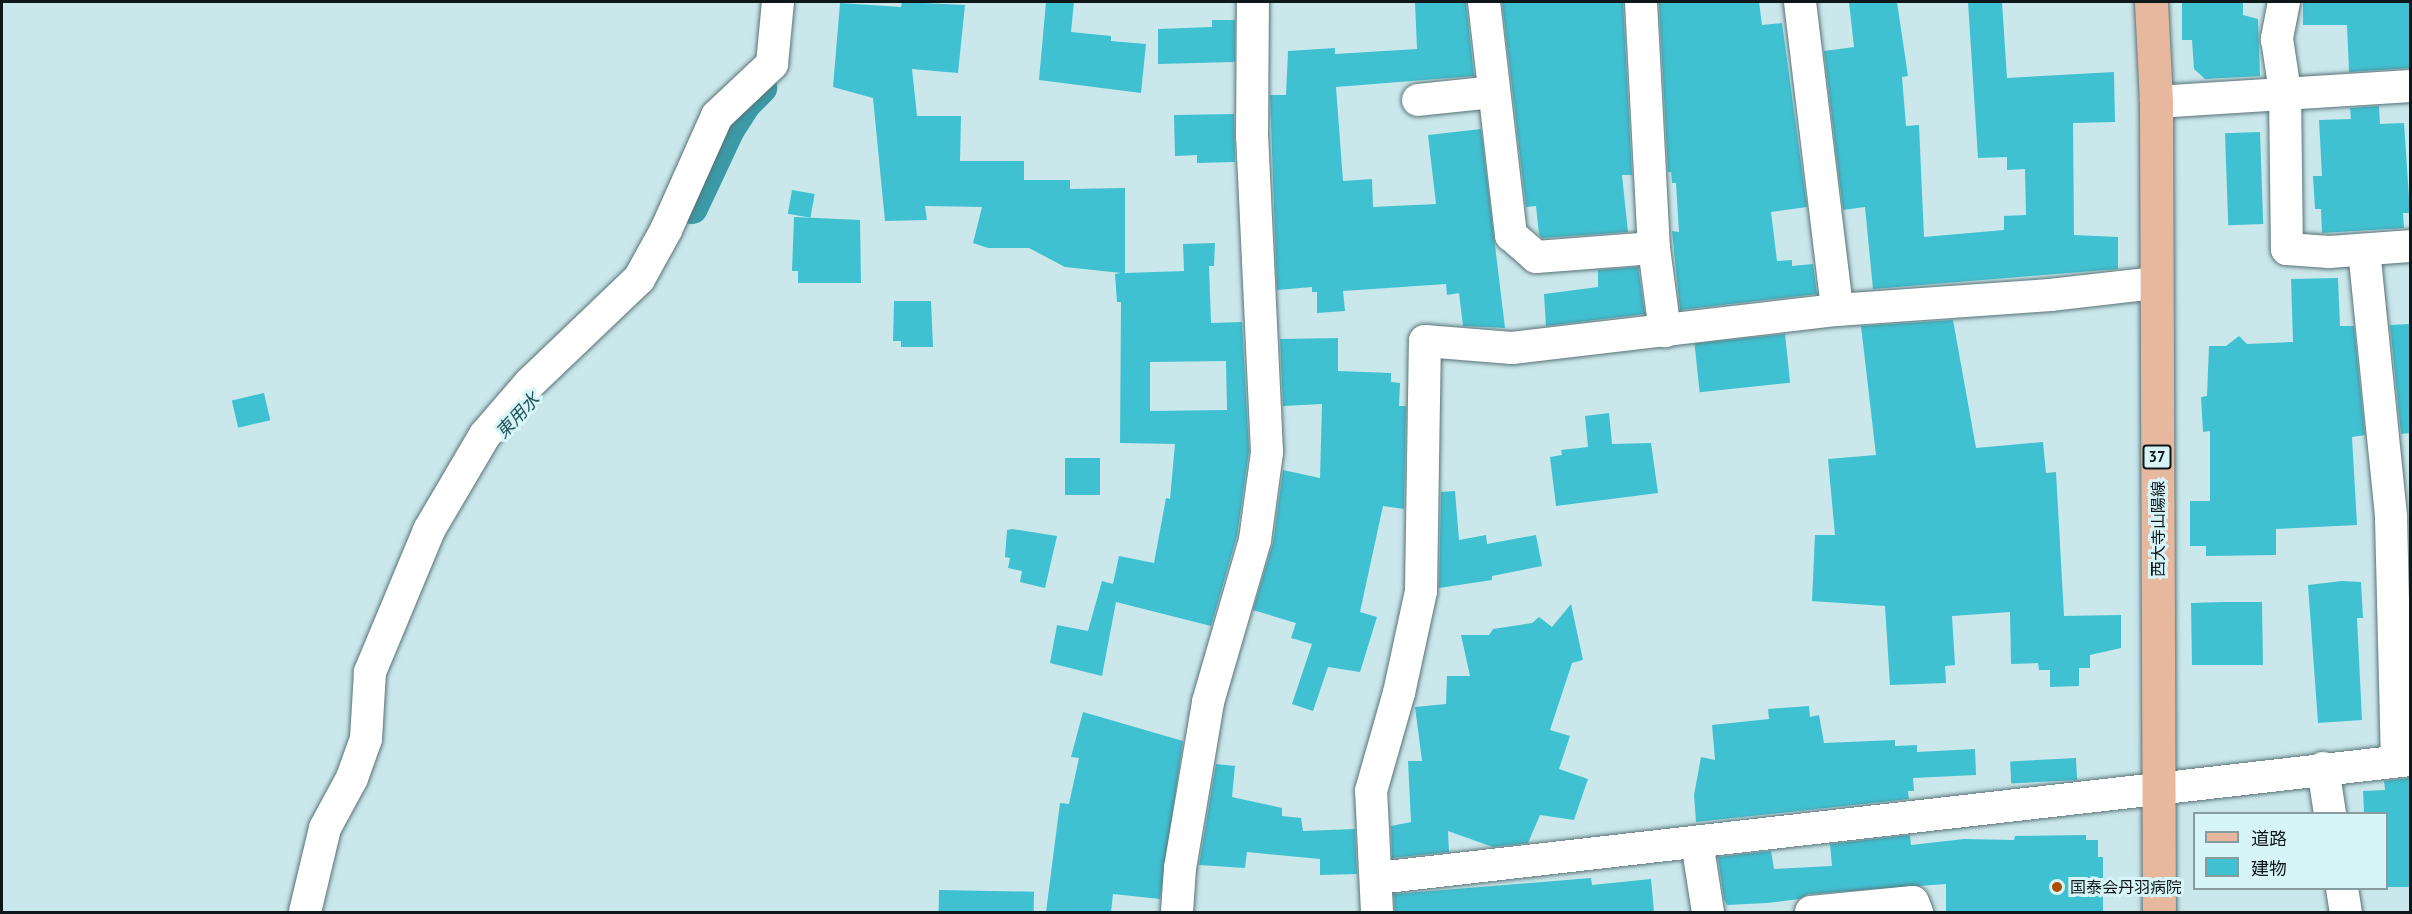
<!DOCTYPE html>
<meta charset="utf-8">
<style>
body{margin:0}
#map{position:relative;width:2412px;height:914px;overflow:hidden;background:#cae7eb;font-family:"PT Sans","Noto Sans JP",sans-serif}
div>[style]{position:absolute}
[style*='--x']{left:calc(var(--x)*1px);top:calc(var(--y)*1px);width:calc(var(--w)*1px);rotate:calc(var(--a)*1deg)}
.canal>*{height:32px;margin:-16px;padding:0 16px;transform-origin:16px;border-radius:16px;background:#3b9aa6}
.building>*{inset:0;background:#40c1d1;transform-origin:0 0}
.roads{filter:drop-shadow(0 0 2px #597377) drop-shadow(0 0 2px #597377)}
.street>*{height:32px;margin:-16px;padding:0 16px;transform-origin:16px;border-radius:16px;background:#fff}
.primary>*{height:33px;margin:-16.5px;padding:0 16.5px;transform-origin:16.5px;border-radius:16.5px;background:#e8b89e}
.dots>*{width:16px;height:16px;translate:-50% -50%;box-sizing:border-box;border:3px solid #d7f4f8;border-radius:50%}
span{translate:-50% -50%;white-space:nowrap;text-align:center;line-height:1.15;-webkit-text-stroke:6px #d7f4f8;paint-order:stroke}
.shield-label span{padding:2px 4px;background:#d7f4f8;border:2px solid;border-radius:4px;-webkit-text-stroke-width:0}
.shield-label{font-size:15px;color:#0e181a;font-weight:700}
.street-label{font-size:16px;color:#0e181a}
.poi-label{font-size:16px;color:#0e181a}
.left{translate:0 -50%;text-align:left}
.water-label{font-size:18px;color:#22575d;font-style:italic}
.frame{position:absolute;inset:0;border:3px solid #0e181a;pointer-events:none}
.legend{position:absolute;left:2193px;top:812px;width:195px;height:78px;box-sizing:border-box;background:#d7f4f8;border:2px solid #879c9f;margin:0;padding:8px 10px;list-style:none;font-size:18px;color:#0e181a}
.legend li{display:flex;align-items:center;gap:12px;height:30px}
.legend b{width:30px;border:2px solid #879c9f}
</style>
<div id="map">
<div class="canal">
<i style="--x:692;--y:208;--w:87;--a:-64.9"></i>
<i style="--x:729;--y:129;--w:30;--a:-57"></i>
<i style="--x:745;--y:104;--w:23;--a:-45"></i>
</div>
<div class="building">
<i style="clip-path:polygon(evenodd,902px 2px,965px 5px,958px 73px,912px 69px,917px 116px,961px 116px,960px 161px,1024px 161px,1024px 180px,1070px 180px,1070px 189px,1125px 188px,1125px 273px,1184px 271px,1183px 244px,1215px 243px,1214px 266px,1209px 266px,1211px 323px,1242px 322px,1249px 451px,1237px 536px,1211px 626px,1116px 602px,1102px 676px,1050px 663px,1057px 625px,1088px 631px,1102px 581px,1113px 584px,1119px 556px,1154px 563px,1166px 498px,1170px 499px,1175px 444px,1120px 443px,1121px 302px,1117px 302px,1115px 274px,1121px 273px,1065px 267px,1029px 248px,988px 248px,973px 243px,982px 207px,925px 206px,927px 220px,885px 221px,873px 98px,833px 87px,840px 3px,901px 7px,902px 2px,1226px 361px,1227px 410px,1150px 411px,1150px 362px,1226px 361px)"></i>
<i style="clip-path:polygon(1046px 2px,1074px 2px,1071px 32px,1111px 36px,1111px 41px,1146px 44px,1141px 93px,1039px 80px)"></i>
<i style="clip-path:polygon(1415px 2px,1466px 2px,1474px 76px,1336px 87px,1343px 181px,1372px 179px,1373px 207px,1436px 204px,1428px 135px,1481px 129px,1505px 328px,1463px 326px,1459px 293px,1447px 295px,1446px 284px,1343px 291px,1345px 311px,1317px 313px,1317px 292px,1312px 292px,1312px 287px,1277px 290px,1270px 95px,1286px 95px,1288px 51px,1335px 48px,1335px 54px,1417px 49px)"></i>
<i style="clip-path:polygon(1502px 2px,1623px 2px,1632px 175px,1622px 175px,1628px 232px,1542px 238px,1539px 234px,1536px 206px,1526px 207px)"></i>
<i style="clip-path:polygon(1659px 2px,1759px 2px,1762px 25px,1782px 23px,1807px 207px,1771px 212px,1777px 261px,1792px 260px,1792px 266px,1813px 264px,1817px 294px,1680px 310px,1672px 231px,1679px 232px,1676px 183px,1672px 183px,1671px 172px,1668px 172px)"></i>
<i style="clip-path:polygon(1849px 2px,1897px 2px,1908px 76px,1902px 77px,1906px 126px,1919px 125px,1924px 237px,2004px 230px,2004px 216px,2026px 215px,2025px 169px,2007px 170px,2007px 157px,1978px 158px,1968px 2px,2002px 2px,2007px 78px,2114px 72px,2115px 122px,2073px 123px,2074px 235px,2118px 237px,2118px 269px,1873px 289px,1865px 207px,1843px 210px,1824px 51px,1854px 47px)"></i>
<i style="clip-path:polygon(2182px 2px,2243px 2px,2243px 15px,2258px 19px,2260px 76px,2205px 79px,2194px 69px,2192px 40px,2182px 40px)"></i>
<i style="clip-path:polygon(2303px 2px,2410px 2px,2410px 68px,2349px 72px,2347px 25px,2303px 25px)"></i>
<i style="clip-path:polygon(1212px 20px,1235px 20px,1235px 62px,1158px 64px,1158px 29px,1212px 27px)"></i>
<i style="clip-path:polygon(2379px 106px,2380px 124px,2404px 123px,2410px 213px,2403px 213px,2404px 228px,2322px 233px,2321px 209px,2315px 209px,2313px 176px,2322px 176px,2319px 120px,2351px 119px,2350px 108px)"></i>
<i style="clip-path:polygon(1234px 114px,1235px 162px,1197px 163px,1197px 155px,1175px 156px,1174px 115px)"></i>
<i style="left:2260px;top:132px;width:92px;height:35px;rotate:88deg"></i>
<i style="left:792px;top:190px;width:23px;height:24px;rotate:10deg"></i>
<i style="clip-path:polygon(794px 217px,860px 220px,861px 283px,798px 283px,798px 271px,792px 271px)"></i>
<i style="clip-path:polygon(1638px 267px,1645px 314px,1546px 326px,1544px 294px,1598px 287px,1598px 270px)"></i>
<i style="clip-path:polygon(2338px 278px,2340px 326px,2354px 326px,2365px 435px,2352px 437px,2357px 525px,2276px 529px,2276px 555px,2206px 556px,2206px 546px,2190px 546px,2190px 501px,2210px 501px,2210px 431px,2203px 432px,2201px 397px,2207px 396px,2209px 346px,2226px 346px,2239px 336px,2247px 344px,2293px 342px,2291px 279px)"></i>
<i style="clip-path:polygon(894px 301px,931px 301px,933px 347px,901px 347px,901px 341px,893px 341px)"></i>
<i style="clip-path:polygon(1953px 320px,1976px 448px,2043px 442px,2046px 473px,2056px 472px,2064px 616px,2121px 615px,2121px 648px,2090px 655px,2090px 668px,2079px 668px,2079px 686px,2050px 687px,2050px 670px,2039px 670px,2038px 663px,2011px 664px,2010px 612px,1952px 616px,1955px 665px,1945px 666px,1946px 683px,1890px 685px,1885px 606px,1812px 601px,1815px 535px,1835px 535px,1828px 459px,1876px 455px,1861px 326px)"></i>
<i style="clip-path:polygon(2410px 324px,2410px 433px,2401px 434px,2390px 325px)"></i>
<i style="left:1785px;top:334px;width:49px;height:91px;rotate:84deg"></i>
<i style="clip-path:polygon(1338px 338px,1338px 371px,1391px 373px,1391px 382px,1400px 383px,1399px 406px,1406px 406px,1404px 509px,1383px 506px,1360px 612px,1377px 617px,1360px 672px,1328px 667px,1313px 711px,1292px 704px,1312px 644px,1291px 638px,1296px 623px,1253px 610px,1273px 543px,1283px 470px,1320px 478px,1322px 404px,1283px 406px,1280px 339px)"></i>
<i style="left:264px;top:393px;width:28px;height:33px;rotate:77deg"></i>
<i style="clip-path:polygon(1609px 413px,1612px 444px,1651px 443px,1658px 493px,1556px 506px,1550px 457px,1562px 455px,1561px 450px,1588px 447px,1585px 416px)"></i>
<i style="left:1065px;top:458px;width:35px;height:37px"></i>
<i style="clip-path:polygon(1455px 491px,1459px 540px,1486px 535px,1487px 544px,1536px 535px,1542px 566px,1492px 576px,1492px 580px,1439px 588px,1441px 492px)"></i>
<i style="clip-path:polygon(1012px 529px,1057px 536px,1045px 588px,1020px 582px,1022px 571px,1008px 568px,1010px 558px,1005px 557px,1007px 530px)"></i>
<i style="clip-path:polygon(2342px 581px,2361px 582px,2363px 618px,2357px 618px,2362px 720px,2318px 723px,2308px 585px)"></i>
<i style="clip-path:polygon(2223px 602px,2262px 602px,2263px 665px,2192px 665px,2191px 603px)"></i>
<i style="clip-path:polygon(1571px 604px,1583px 660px,1572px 663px,1550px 730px,1570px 736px,1559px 769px,1588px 779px,1574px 820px,1540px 815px,1528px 843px,1493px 847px,1448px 831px,1449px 852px,1392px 858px,1391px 826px,1411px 822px,1408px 761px,1422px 761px,1415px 707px,1446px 704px,1447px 676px,1470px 676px,1461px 635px,1489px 635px,1493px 629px,1532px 623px,1539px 617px,1552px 627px)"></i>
<i style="clip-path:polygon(1809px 706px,1810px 717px,1819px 715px,1824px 743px,1895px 740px,1895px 746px,1917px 745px,1917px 752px,1975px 749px,1976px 775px,1913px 778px,1914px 791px,1908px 791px,1909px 799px,1696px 822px,1694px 795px,1701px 757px,1715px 760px,1712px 725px,1769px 719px,1768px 709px)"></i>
<i style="clip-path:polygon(1083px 712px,1183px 741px,1160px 899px,1113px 894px,1111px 912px,1046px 912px,1060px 803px,1069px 804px,1079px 758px,1071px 757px)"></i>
<i style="left:2076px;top:758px;width:22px;height:66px;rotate:87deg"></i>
<i style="clip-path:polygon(1216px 764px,1235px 766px,1232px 797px,1282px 808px,1282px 816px,1301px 818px,1303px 831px,1355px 829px,1357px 874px,1320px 875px,1320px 859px,1247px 852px,1245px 868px,1199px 865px)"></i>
<i style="clip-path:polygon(2410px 778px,2410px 887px,2386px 887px,2386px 813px,2364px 813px,2363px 791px,2385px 790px,2384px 781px)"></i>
<i style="clip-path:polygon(1910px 835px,1911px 845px,1964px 839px,2014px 840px,2015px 836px,2086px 835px,2086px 840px,2098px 840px,2098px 857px,2103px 857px,2103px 912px,1946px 912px,1946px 884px,1809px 894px,1799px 899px,1767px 903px,1727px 905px,1724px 899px,1718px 857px,1771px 851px,1774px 869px,1832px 866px,1830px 844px)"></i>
<i style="clip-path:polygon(1591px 878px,1592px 885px,1651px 879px,1654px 912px,1395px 912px,1394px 894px)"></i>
<i style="left:939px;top:890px;width:95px;height:22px;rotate:1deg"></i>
</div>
<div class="roads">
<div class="street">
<i style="--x:1484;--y:2;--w:235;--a:83.4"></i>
<i style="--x:1511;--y:235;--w:33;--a:41"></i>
<i style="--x:1536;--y:257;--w:118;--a:-4.4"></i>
<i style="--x:1641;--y:2;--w:246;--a:87"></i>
<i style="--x:1654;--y:248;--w:84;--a:82.5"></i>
<i style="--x:1800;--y:2;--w:310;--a:83.1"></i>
<i style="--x:2284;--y:2;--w:38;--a:101"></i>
<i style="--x:2277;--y:39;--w:53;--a:81.3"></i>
<i style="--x:2285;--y:91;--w:158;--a:89.3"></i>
<i style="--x:2287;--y:249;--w:42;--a:4.1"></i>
<i style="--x:2329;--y:252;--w:81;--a:-4.2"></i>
<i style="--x:1418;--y:100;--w:76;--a:-6"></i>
<i style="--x:2156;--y:102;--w:255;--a:-3.6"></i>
<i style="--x:2364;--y:250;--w:269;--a:84.2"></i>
<i style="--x:2391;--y:518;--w:243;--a:88.6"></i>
<i style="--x:2323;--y:768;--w:47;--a:81.3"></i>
<i style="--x:1697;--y:842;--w:71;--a:81.1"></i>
<i style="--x:1378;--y:878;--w:1039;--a:-6.52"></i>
<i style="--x:2342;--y:888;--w:24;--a:81"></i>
<i style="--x:305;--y:912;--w:86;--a:-76.6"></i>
<i style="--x:325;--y:828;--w:57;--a:-61.6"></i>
<i style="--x:352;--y:778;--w:41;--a:-70.3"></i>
<i style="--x:366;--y:739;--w:67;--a:-86.6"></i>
<i style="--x:370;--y:672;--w:154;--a:-67.4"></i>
<i style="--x:429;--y:530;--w:110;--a:-59.5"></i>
<i style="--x:485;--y:435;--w:69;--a:-49.1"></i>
<i style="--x:530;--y:383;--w:151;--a:-43.7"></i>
<i style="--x:639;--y:279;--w:56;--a:-61.1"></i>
<i style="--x:666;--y:230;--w:125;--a:-65.9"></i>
<i style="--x:717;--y:116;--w:76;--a:-43.4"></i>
<i style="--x:772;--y:64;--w:62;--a:-84.5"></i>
<i style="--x:1177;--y:912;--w:44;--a:-86.1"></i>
<i style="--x:1180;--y:868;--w:168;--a:-80.4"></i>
<i style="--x:1208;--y:702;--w:169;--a:-73.8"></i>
<i style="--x:1255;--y:540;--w:89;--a:-82.2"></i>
<i style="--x:1267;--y:452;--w:315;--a:-92.7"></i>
<i style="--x:1252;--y:137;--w:135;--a:-89.6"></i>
<i style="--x:1377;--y:912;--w:121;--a:-92.8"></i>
<i style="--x:1371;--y:791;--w:102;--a:-74.1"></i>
<i style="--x:1399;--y:693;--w:104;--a:-77.8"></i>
<i style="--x:1421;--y:591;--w:250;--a:-89.1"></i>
<i style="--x:1425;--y:341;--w:87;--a:4.6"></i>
<i style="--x:1512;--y:348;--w:327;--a:-6.7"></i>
<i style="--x:1837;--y:310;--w:214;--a:-4"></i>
<i style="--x:2050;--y:295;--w:107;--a:-6.5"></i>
<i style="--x:1811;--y:912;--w:102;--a:-5.6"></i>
<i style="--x:1913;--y:902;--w:11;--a:68"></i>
</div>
<div class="primary">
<i style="--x:2151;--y:2;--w:100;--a:87.1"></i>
<i style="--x:2156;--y:102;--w:810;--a:89.79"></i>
</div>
</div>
<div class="dots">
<i style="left:2057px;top:887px;background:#ac4d00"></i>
</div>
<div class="shield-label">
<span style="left:2157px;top:457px">37</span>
</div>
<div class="street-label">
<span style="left:2158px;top:529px;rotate:-90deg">西大寺山陽線</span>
</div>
<div class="poi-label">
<span class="left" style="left:2070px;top:887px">国泰会丹羽病院</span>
</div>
<div class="water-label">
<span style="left:518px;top:416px;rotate:-47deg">東用水</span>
</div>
<div class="frame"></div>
<ul class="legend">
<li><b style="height:8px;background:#e8b89e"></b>道路</li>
<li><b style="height:16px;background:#40c1d1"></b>建物</li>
</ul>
</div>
